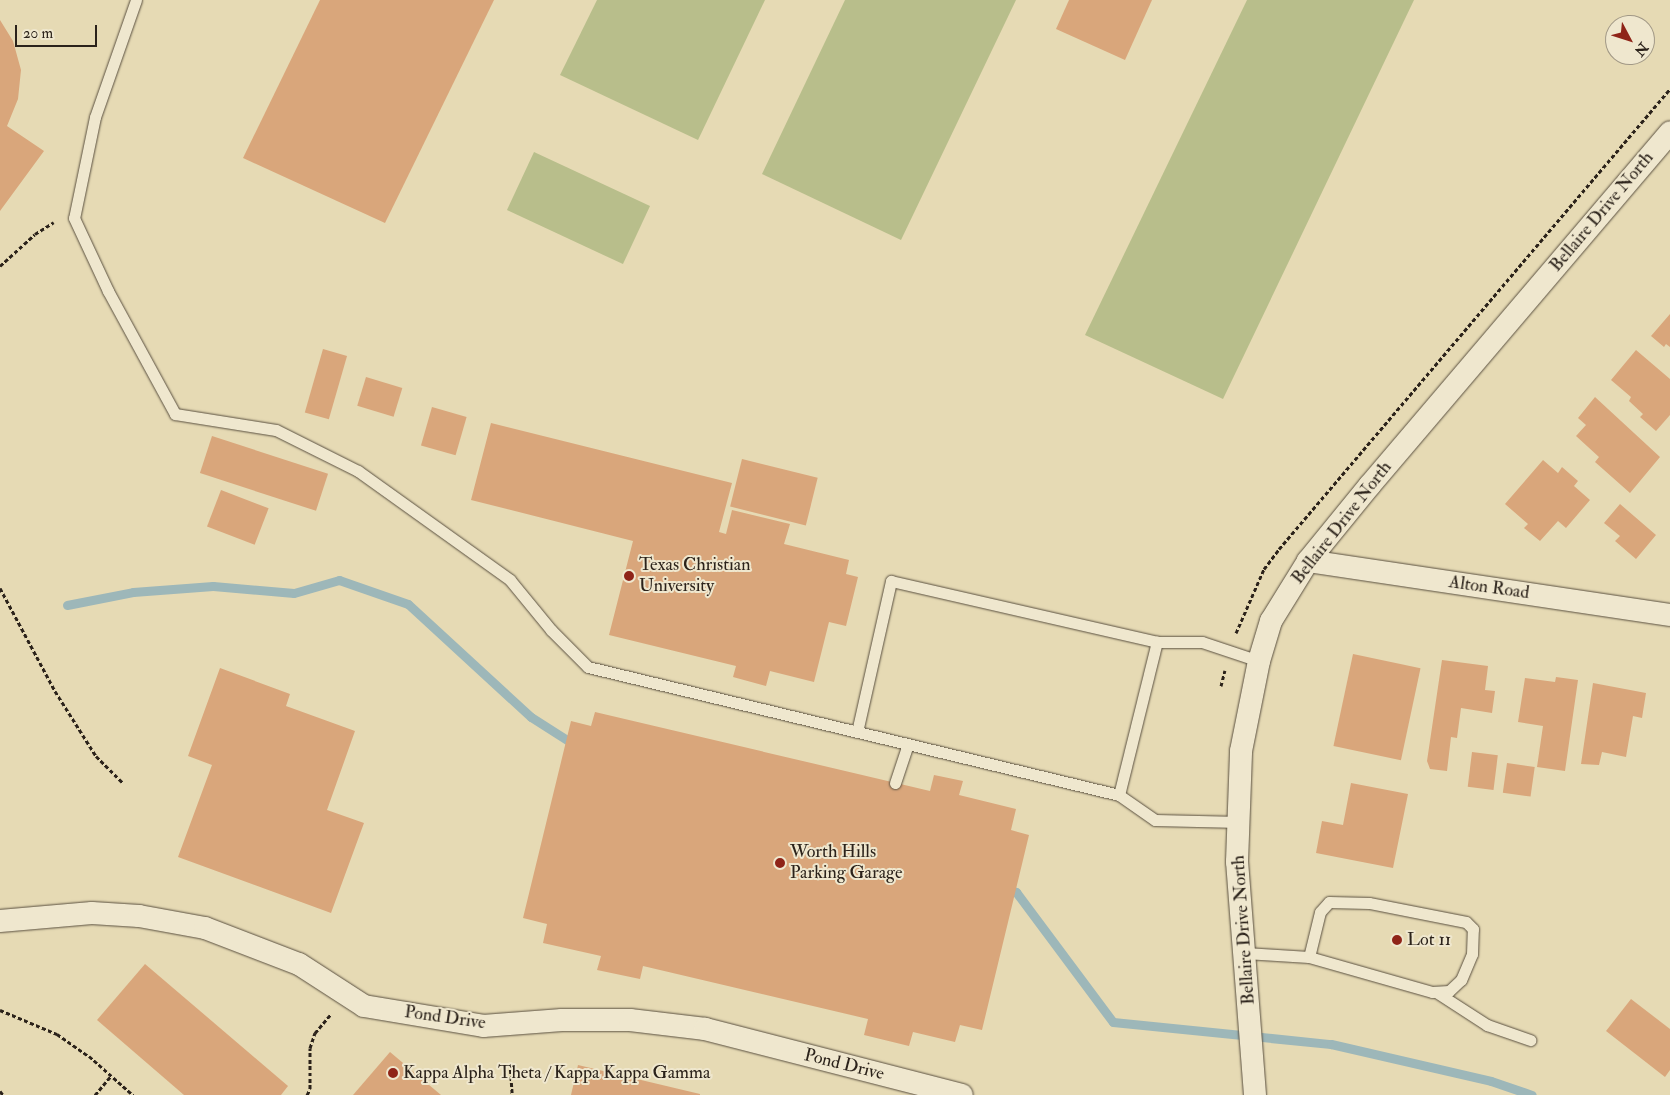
<!DOCTYPE html>
<style>
body{margin:0}
#map{position:relative;width:1670px;height:1095px;overflow:hidden;background:#e6dab4;font-family:"IM FELL Double Pica",serif}
div>[style]{position:absolute}
[style*='--x']{left:calc(var(--x)*1px);top:calc(var(--y)*1px);width:calc(var(--w)*1px);rotate:calc(var(--a)*1deg)}
.green>*{inset:0;background:#b8be8b;transform-origin:0 0}
.stream>*{height:9px;margin:-4.5px;padding:0 4.5px;transform-origin:4.5px;border-radius:4.5px;background:#9db7b9}
.building>*{inset:0;background:#d9a67b;transform-origin:0 0}
.path>*{height:3px;margin-top:-1.5px;transform-origin:0;background:repeating-linear-gradient(90deg,#2b221a 0 4px,transparent 0 6.5px)}
.roads{filter:drop-shadow(0 0 1px #5a5040) drop-shadow(0 0 1px #5a5040)}
.service>*{height:11px;margin:-5.5px;padding:0 5.5px;transform-origin:5.5px;border-radius:5.5px;background:#efe7ce}
.minor>*{height:22px;margin:-11px;padding:0 11px;transform-origin:11px;border-radius:11px;background:#efe7ce}
.dots>*{width:14px;height:14px;translate:-50% -50%;box-sizing:border-box;border:2px solid #efe7ce;border-radius:50%}
span{translate:-50% -50%;white-space:nowrap;text-align:center;line-height:1.15;-webkit-text-stroke:4px #efe7ce;paint-order:stroke}
.street-label{font-size:18px;color:#2b221a}
.poi-label{font-size:18px;color:#2b221a}
.left{translate:0 -50%;text-align:left}
.north{position:absolute;left:1605px;top:15px;width:50px;height:50px;box-sizing:border-box;background:#efe7ce;border:1px solid #a19886;border-radius:50%;rotate:130deg;font-size:14px;font-weight:700;line-height:20px;text-align:center;color:#2b221a}
.north::after{content:'';display:block;margin:auto;width:18px;height:22px;background:#8f2418;clip-path:polygon(50% 0,100% 100%,50% 72%,0 100%)}
.scale{position:absolute;left:15px;top:25px;width:82px;height:22px;box-sizing:border-box;border:2px solid #2b221a;border-top:0;padding-left:6px;font-size:15px;line-height:18px;white-space:nowrap;color:#2b221a;-webkit-text-stroke:4px #efe7ce;paint-order:stroke}
</style>
<div id="map">
<div class="green">
<i style="clip-path:polygon(597px 0,765px 0,698px 140px,560px 75px)"></i>
<i style="clip-path:polygon(845px 0,1016px 0,901px 240px,762px 174px)"></i>
<i style="clip-path:polygon(1247px 0,1414px 0,1223px 399px,1085px 335px)"></i>
<i style="left:534px;top:152px;width:128px;height:64px;rotate:25deg"></i>
</div>
<div class="stream">
<i style="--x:67;--y:605;--w:67;--a:-11.1"></i>
<i style="--x:133;--y:592;--w:80;--a:-4.3"></i>
<i style="--x:213;--y:586;--w:81;--a:4.9"></i>
<i style="--x:294;--y:593;--w:47;--a:-16.1"></i>
<i style="--x:339;--y:580;--w:73;--a:19.2"></i>
<i style="--x:408;--y:604;--w:167;--a:42.6"></i>
<i style="--x:531;--y:717;--w:52;--a:32.5"></i>
<i style="--x:1005;--y:888;--w:12;--a:20"></i>
<i style="--x:1016;--y:892;--w:162;--a:53.3"></i>
<i style="--x:1113;--y:1022;--w:219;--a:5.8"></i>
<i style="--x:1331;--y:1044;--w:164;--a:13"></i>
<i style="--x:1491;--y:1081;--w:43;--a:18.9"></i>
</div>
<div class="building">
<i style="clip-path:polygon(320px 0,494px 0,385px 223px,243px 158px)"></i>
<i style="clip-path:polygon(1069px 0,1152px 0,1125px 60px,1056px 29px)"></i>
<i style="clip-path:polygon(0 20px,13px 41px,21px 70px,18px 99px,7px 126px,44px 151px,0 211px)"></i>
<i style="clip-path:polygon(1670px 314px,1670px 347px,1666px 344px,1664px 347px,1651px 336px)"></i>
<i style="left:323px;top:349px;width:25px;height:66px;rotate:16deg"></i>
<i style="clip-path:polygon(1636px 350px,1670px 379px,1670px 415px,1656px 431px,1640px 417px,1643px 414px,1629px 401px,1631px 397px,1611px 380px)"></i>
<i style="left:366px;top:377px;width:38px;height:30px;rotate:17deg"></i>
<i style="clip-path:polygon(1595px 397px,1660px 457px,1630px 493px,1595px 462px,1599px 457px,1576px 436px,1586px 425px,1578px 418px)"></i>
<i style="left:432px;top:407px;width:36px;height:40px;rotate:16deg"></i>
<i style="clip-path:polygon(491px 423px,732px 483px,719px 532px,726px 534px,732px 510px,790px 524px,784px 544px,849px 560px,846px 574px,858px 577px,846px 626px,829px 622px,814px 682px,770px 671px,766px 686px,733px 677px,736px 666px,609px 635px,633px 541px,471px 500px)"></i>
<i style="left:212px;top:436px;width:122px;height:39px;rotate:18deg"></i>
<i style="left:742px;top:459px;width:78px;height:49px;rotate:14deg"></i>
<i style="clip-path:polygon(1543px 460px,1558px 473px,1562px 467px,1578px 481px,1574px 486px,1590px 500px,1566px 528px,1558px 521px,1540px 541px,1524px 528px,1528px 524px,1505px 504px)"></i>
<i style="left:221px;top:490px;width:51px;height:39px;rotate:21deg"></i>
<i style="clip-path:polygon(1620px 504px,1656px 535px,1636px 559px,1615px 541px,1620px 536px,1604px 523px)"></i>
<i style="left:1353px;top:654px;width:69px;height:94px;rotate:12deg"></i>
<i style="clip-path:polygon(1442px 660px,1488px 666px,1485px 690px,1495px 691px,1492px 713px,1461px 708px,1457px 738px,1451px 737px,1447px 771px,1430px 769px,1427px 761px)"></i>
<i style="clip-path:polygon(220px 668px,290px 694px,286px 706px,355px 731px,327px 810px,364px 823px,331px 913px,178px 857px,212px 765px,188px 756px)"></i>
<i style="clip-path:polygon(1556px 677px,1578px 680px,1565px 771px,1537px 767px,1543px 726px,1518px 722px,1525px 678px,1555px 682px)"></i>
<i style="clip-path:polygon(1593px 683px,1646px 693px,1642px 718px,1633px 716px,1626px 757px,1602px 752px,1599px 765px,1581px 764px)"></i>
<i style="clip-path:polygon(595px 712px,930px 791px,934px 775px,963px 781px,959px 795px,1016px 809px,1011px 830px,1029px 835px,982px 1030px,960px 1025px,955px 1042px,913px 1032px,909px 1046px,864px 1035px,868px 1019px,643px 966px,640px 979px,597px 970px,601px 956px,543px 943px,547px 924px,523px 918px,571px 721px,591px 726px)"></i>
<i style="left:1472px;top:752px;width:26px;height:35px;rotate:7deg"></i>
<i style="left:1507px;top:763px;width:28px;height:30px;rotate:8deg"></i>
<i style="clip-path:polygon(1351px 783px,1408px 794px,1393px 868px,1316px 853px,1322px 821px,1343px 825px)"></i>
<i style="clip-path:polygon(145px 964px,288px 1086px,281px 1095px,184px 1095px,97px 1020px)"></i>
<i style="clip-path:polygon(1631px 999px,1670px 1029px,1670px 1070px,1665px 1077px,1606px 1031px)"></i>
<i style="clip-path:polygon(390px 1052px,441px 1095px,353px 1095px)"></i>
<i style="clip-path:polygon(578px 1065px,700px 1094px,700px 1095px,571px 1095px)"></i>
</div>
<div class="path">
<i style="--x:0;--y:266;--w:47;--a:-42.4"></i>
<i style="--x:35;--y:234;--w:22;--a:-32"></i>
<i style="--x:0;--y:588;--w:117;--a:61.9"></i>
<i style="--x:55;--y:691;--w:77;--a:57.8"></i>
<i style="--x:96;--y:756;--w:37;--a:45"></i>
<i style="--x:1236;--y:633;--w:70;--a:-66.4"></i>
<i style="--x:1264;--y:569;--w:25;--a:-53"></i>
<i style="--x:1279;--y:549;--w:604;--a:-49.64"></i>
<i style="--x:1221;--y:686;--w:16;--a:-76"></i>
<i style="--x:0;--y:1010;--w:62;--a:22.8"></i>
<i style="--x:57;--y:1034;--w:39;--a:35"></i>
<i style="--x:89;--y:1056;--w:59;--a:41.6"></i>
<i style="--x:510;--y:1063;--w:32;--a:86"></i>
<i style="--x:0;--y:1091;--w:5;--a:53"></i>
<i style="--x:95;--y:1095;--w:26;--a:-50"></i>
<i style="--x:307;--y:1095;--w:7;--a:-63"></i>
<i style="--x:310;--y:1089;--w:41;--a:-90"></i>
<i style="--x:310;--y:1048;--w:16;--a:-72"></i>
<i style="--x:315;--y:1033;--w:25;--a:-50"></i>
</div>
<div class="roads">
<div class="service">
<i style="--x:136;--y:0;--w:124;--a:109.3"></i>
<i style="--x:95;--y:117;--w:103;--a:101.7"></i>
<i style="--x:74;--y:218;--w:81;--a:65"></i>
<i style="--x:108;--y:291;--w:140;--a:61.4"></i>
<i style="--x:175;--y:414;--w:102;--a:9"></i>
<i style="--x:276;--y:430;--w:92;--a:26.6"></i>
<i style="--x:358;--y:471;--w:187;--a:35.6"></i>
<i style="--x:510;--y:580;--w:65;--a:50.6"></i>
<i style="--x:551;--y:630;--w:52;--a:45"></i>
<i style="--x:588;--y:667;--w:546;--a:13.55"></i>
<i style="--x:1119;--y:795;--w:44;--a:34.8"></i>
<i style="--x:1155;--y:820;--w:85;--a:1.3"></i>
<i style="--x:857;--y:732;--w:155;--a:-77.3"></i>
<i style="--x:891;--y:581;--w:273;--a:12.9"></i>
<i style="--x:1157;--y:642;--w:45;--a:0"></i>
<i style="--x:1202;--y:642;--w:60;--a:18.4"></i>
<i style="--x:895;--y:783;--w:41;--a:-71.6"></i>
<i style="--x:1119;--y:795;--w:158;--a:-76.1"></i>
<i style="--x:1245;--y:953;--w:64;--a:3.6"></i>
<i style="--x:1309;--y:957;--w:128;--a:15.9"></i>
<i style="--x:1432;--y:992;--w:17;--a:-3"></i>
<i style="--x:1449;--y:991;--w:16;--a:-43"></i>
<i style="--x:1461;--y:980;--w:28;--a:-67"></i>
<i style="--x:1472;--y:954;--w:25;--a:-88"></i>
<i style="--x:1473;--y:929;--w:10;--a:-135"></i>
<i style="--x:1466;--y:922;--w:99;--a:-168.9"></i>
<i style="--x:1369;--y:903;--w:40;--a:-178.6"></i>
<i style="--x:1329;--y:902;--w:13;--a:132"></i>
<i style="--x:1320;--y:912;--w:46;--a:103.7"></i>
<i style="--x:1436;--y:992;--w:61;--a:32.9"></i>
<i style="--x:1487;--y:1025;--w:46;--a:19.2"></i>
</div>
<div class="minor">
<i style="--x:1308;--y:561;--w:366;--a:8.5"></i>
<i style="--x:0;--y:921;--w:92;--a:-5"></i>
<i style="--x:92;--y:913;--w:47;--a:3.7"></i>
<i style="--x:139;--y:916;--w:67;--a:10.3"></i>
<i style="--x:205;--y:928;--w:101;--a:21"></i>
<i style="--x:299;--y:964;--w:77;--a:32.9"></i>
<i style="--x:364;--y:1006;--w:121;--a:9.5"></i>
<i style="--x:483;--y:1026;--w:79;--a:-4.3"></i>
<i style="--x:562;--y:1020;--w:68;--a:0"></i>
<i style="--x:630;--y:1020;--w:76;--a:6.8"></i>
<i style="--x:705;--y:1029;--w:265;--a:14.4"></i>
<i style="--x:1255;--y:1095;--w:234;--a:-94.4"></i>
<i style="--x:1237;--y:862;--w:111;--a:-87.9"></i>
<i style="--x:1241;--y:751;--w:92;--a:-78.7"></i>
<i style="--x:1259;--y:661;--w:42;--a:-73.3"></i>
<i style="--x:1271;--y:621;--w:70;--a:-58.3"></i>
<i style="--x:1308;--y:561;--w:98;--a:-50.8"></i>
<i style="--x:1370;--y:485;--w:463;--a:-49.6"></i>
</div>
</div>
<div class="dots">
<i style="left:629px;top:576px;background:#8f2418"></i>
<i style="left:780px;top:863px;background:#8f2418"></i>
<i style="left:1397px;top:940px;background:#8f2418"></i>
<i style="left:393px;top:1073px;background:#8f2418"></i>
</div>
<div class="street-label">
<span style="left:1602px;top:212px;rotate:-50deg">Bellaire Drive North</span>
<span style="left:1342px;top:523px;rotate:-52deg">Bellaire Drive North</span>
<span style="left:1489px;top:588px;rotate:8deg">Alton Road</span>
<span style="left:1244px;top:930px;rotate:-94deg">Bellaire Drive North</span>
<span style="left:445px;top:1018px;rotate:8deg">Pond Drive</span>
<span style="left:844px;top:1065px;rotate:14deg">Pond Drive</span>
</div>
<div class="poi-label">
<span class="left" style="left:639px;top:576px">Texas Christian<br>University</span>
<span class="left" style="left:790px;top:863px">Worth Hills<br>Parking Garage</span>
<span class="left" style="left:1407px;top:940px">Lot 11</span>
<span class="left" style="left:403px;top:1073px">Kappa Alpha Theta / Kappa Kappa Gamma</span>
</div>
<div class="north">N</div>
<div class="scale">20 m</div>
</div>
